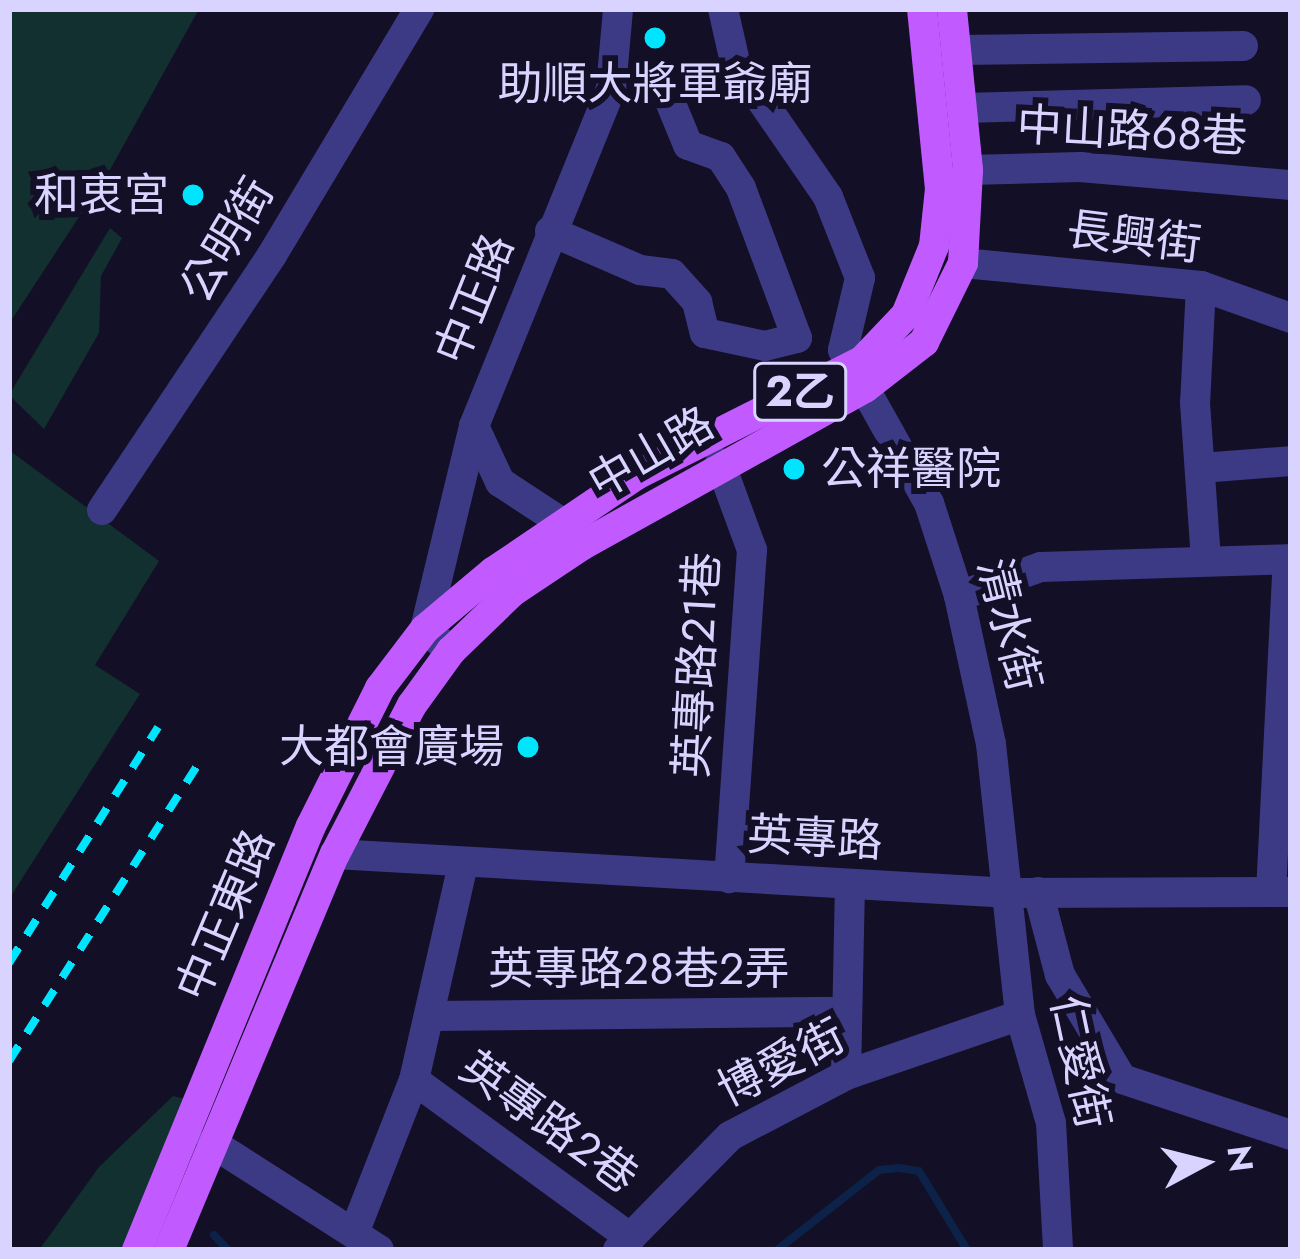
<!DOCTYPE html>
<meta charset="utf-8">
<style>
body{margin:0}
#map{position:relative;width:1300px;height:1259px;overflow:hidden;background:#130f26;font-family:Jost,"Noto Sans TC",sans-serif}
div>[style]{position:absolute}
[style*='--x']{left:calc(var(--x)*1px);top:calc(var(--y)*1px);width:calc(var(--w)*1px);rotate:calc(var(--a)*1deg)}
.green>*{inset:0;background:#12302f}
.stream>*{height:8px;margin:-4px;padding:0 4px;transform-origin:4px;border-radius:4px;background:#0c2248}
.minor>*{height:30px;margin:-15px;padding:0 15px;transform-origin:15px;border-radius:15px;background:#3d3a85}
.major>*{height:30px;margin:-15px;padding:0 15px;transform-origin:15px;border-radius:15px;background:#c25bff}
.rail>*{height:8px;margin-top:-4px;transform-origin:0;background:repeating-linear-gradient(90deg,#00e5ff 0 18px,transparent 0 33px)}
.dots>*{width:33px;height:33px;translate:-50% -50%;box-sizing:border-box;border:6px solid #130f26;border-radius:50%}
span{translate:-50% -50%;white-space:nowrap;text-align:center;line-height:1.15;-webkit-text-stroke:12px #130f26;paint-order:stroke}
.shield-label span{padding:3px 9px;background:#130f26;border:3px solid;border-radius:9px;-webkit-text-stroke-width:0}
.shield-label{font-size:42px;color:#d9d4ff;font-weight:700}
.poi-label{font-size:45px;color:#d9d4ff}
.right{translate:-100% -50%;text-align:right}
.left{translate:0 -50%;text-align:left}
.street-label{font-size:45px;color:#d9d4ff}
.frame{position:absolute;inset:0;border:12px solid #d9d4ff;pointer-events:none}
.north{position:absolute;left:1144px;top:1103px;width:120px;height:120px;-webkit-text-stroke:9px #130f26;paint-order:stroke;rotate:83deg;font-size:33px;font-weight:700;line-height:48px;text-align:center;color:#d9d4ff}
.north::after{content:'';display:block;margin:auto;width:42px;height:54px;background:#d9d4ff;clip-path:polygon(50% 0,100% 100%,50% 72%,0 100%)}
</style>
<div id="map">
<div class="green">
<i style="clip-path:polygon(9px 9px,199px 9px,111px 168px,9px 324px)"></i>
<i style="clip-path:polygon(110px 228px,122px 238px,101px 276px,99px 333px,44px 429px,9px 395px)"></i>
<i style="clip-path:polygon(9px 450px,159px 561px,95px 665px,140px 694px,9px 899px)"></i>
<i style="clip-path:polygon(173px 1096px,185px 1099px,123px 1250px,39px 1250px,99px 1167px)"></i>
</div>
<div class="stream">
<i style="--x:214;--y:1235;--w:21;--a:47"></i>
<i style="--x:777;--y:1250;--w:130;--a:-38.1"></i>
<i style="--x:879;--y:1170;--w:20;--a:-6"></i>
<i style="--x:899;--y:1168;--w:20;--a:9"></i>
<i style="--x:919;--y:1171;--w:92;--a:58.7"></i>
</div>
<div class="minor">
<i style="--x:723;--y:9;--w:54;--a:77.2"></i>
<i style="--x:735;--y:62;--w:164;--a:55.4"></i>
<i style="--x:828;--y:197;--w:87;--a:68.4"></i>
<i style="--x:860;--y:278;--w:74;--a:103.3"></i>
<i style="--x:843;--y:350;--w:176;--a:60.7"></i>
<i style="--x:929;--y:503;--w:98;--a:72.1"></i>
<i style="--x:959;--y:596;--w:151;--a:77.8"></i>
<i style="--x:991;--y:744;--w:273;--a:83.9"></i>
<i style="--x:1020;--y:1015;--w:112;--a:74"></i>
<i style="--x:1051;--y:1123;--w:127;--a:86.8"></i>
<i style="--x:958;--y:50;--w:285;--a:-0.8"></i>
<i style="--x:964;--y:108;--w:282;--a:-1.6"></i>
<i style="--x:968;--y:170;--w:112;--a:-1.5"></i>
<i style="--x:1080;--y:167;--w:212;--a:4.9"></i>
<i style="--x:550;--y:231;--w:98;--a:23.4"></i>
<i style="--x:640;--y:270;--w:32;--a:7"></i>
<i style="--x:672;--y:274;--w:38;--a:48"></i>
<i style="--x:697;--y:302;--w:32;--a:76"></i>
<i style="--x:705;--y:333;--w:61;--a:12.2"></i>
<i style="--x:765;--y:346;--w:33;--a:-14"></i>
<i style="--x:797;--y:338;--w:160;--a:-110.5"></i>
<i style="--x:741;--y:188;--w:37;--a:-123"></i>
<i style="--x:721;--y:157;--w:35;--a:-160"></i>
<i style="--x:688;--y:145;--w:68;--a:-112.4"></i>
<i style="--x:963;--y:263;--w:239;--a:5.5"></i>
<i style="--x:1201;--y:286;--w:96;--a:19.6"></i>
<i style="--x:1201;--y:286;--w:117;--a:92.9"></i>
<i style="--x:1195;--y:403;--w:157;--a:86"></i>
<i style="--x:474;--y:426;--w:62;--a:65.1"></i>
<i style="--x:500;--y:482;--w:77;--a:33.3"></i>
<i style="--x:720;--y:463;--w:93;--a:69.8"></i>
<i style="--x:752;--y:550;--w:329;--a:94"></i>
<i style="--x:1201;--y:468;--w:90;--a:-4.4"></i>
<i style="--x:102;--y:510;--w:306;--a:-56.3"></i>
<i style="--x:272;--y:255;--w:287;--a:-59.1"></i>
<i style="--x:959;--y:596;--w:87;--a:-19.5"></i>
<i style="--x:1041;--y:567;--w:250;--a:-1.8"></i>
<i style="--x:451;--y:651;--w:34;--a:-140"></i>
<i style="--x:425;--y:629;--w:209;--a:-76.4"></i>
<i style="--x:474;--y:426;--w:365;--a:-67.9"></i>
<i style="--x:611;--y:88;--w:79;--a:-84.9"></i>
<i style="--x:335;--y:854;--w:677;--a:3.3"></i>
<i style="--x:1011;--y:893;--w:280;--a:-0.2"></i>
<i style="--x:1038;--y:892;--w:86;--a:75.2"></i>
<i style="--x:1060;--y:975;--w:121;--a:59.2"></i>
<i style="--x:1122;--y:1079;--w:178;--a:18.3"></i>
<i style="--x:1271;--y:892;--w:333;--a:-87.1"></i>
<i style="--x:431;--y:1016;--w:416;--a:-0.6"></i>
<i style="--x:846;--y:1075;--w:191;--a:-88.8"></i>
<i style="--x:414;--y:1080;--w:221;--a:-77.2"></i>
<i style="--x:212;--y:1143;--w:198;--a:32.6"></i>
<i style="--x:354;--y:1233;--w:164;--a:-68.6"></i>
<i style="--x:414;--y:1080;--w:268;--a:36.1"></i>
<i style="--x:618;--y:1250;--w:160;--a:-45.5"></i>
<i style="--x:730;--y:1136;--w:131;--a:-27.7"></i>
<i style="--x:846;--y:1075;--w:184;--a:-19"></i>
</div>
<div class="major">
<i style="--x:137;--y:1250;--w:458;--a:-67.7"></i>
<i style="--x:311;--y:826;--w:154;--a:-63.4"></i>
<i style="--x:380;--y:688;--w:74;--a:-52.7"></i>
<i style="--x:425;--y:629;--w:89;--a:-40"></i>
<i style="--x:493;--y:572;--w:173;--a:-34.1"></i>
<i style="--x:636;--y:475;--w:253;--a:-26.8"></i>
<i style="--x:862;--y:361;--w:64;--a:-46.3"></i>
<i style="--x:906;--y:315;--w:74;--a:-67.9"></i>
<i style="--x:934;--y:246;--w:57;--a:-84"></i>
<i style="--x:940;--y:189;--w:181;--a:-95.7"></i>
<i style="--x:169;--y:1250;--w:429;--a:-67.3"></i>
<i style="--x:335;--y:854;--w:168;--a:-62.7"></i>
<i style="--x:412;--y:705;--w:67;--a:-54.2"></i>
<i style="--x:451;--y:651;--w:85;--a:-44"></i>
<i style="--x:512;--y:592;--w:83;--a:-33.7"></i>
<i style="--x:581;--y:546;--w:325;--a:-29.1"></i>
<i style="--x:865;--y:388;--w:75;--a:-37.9"></i>
<i style="--x:924;--y:342;--w:88;--a:-63.7"></i>
<i style="--x:963;--y:263;--w:93;--a:-86.9"></i>
<i style="--x:968;--y:170;--w:162;--a:-95.7"></i>
</div>
<div class="rail">
<i style="--x:9;--y:963;--w:279;--a:-57.7"></i>
<i style="--x:9;--y:1061;--w:361;--a:-57.5"></i>
</div>
<div class="dots">
<i style="left:655px;top:38px;background:#00e5ff"></i>
<i style="left:193px;top:195px;background:#00e5ff"></i>
<i style="left:794px;top:469px;background:#00e5ff"></i>
<i style="left:528px;top:747px;background:#00e5ff"></i>
</div>
<div class="shield-label">
<span style="left:800px;top:392px">2乙</span>
</div>
<div class="poi-label">
<span style="left:655px;top:84px">助順大將軍爺廟</span>
<span class="right" style="left:169px;top:195px">和衷宮</span>
<span class="left" style="left:821px;top:469px">公祥醫院</span>
<span class="right" style="left:504px;top:747px">大都會廣場</span>
</div>
<div class="street-label">
<span style="left:1132px;top:131px;rotate:3deg">中山路68巷</span>
<span style="left:1134px;top:237px;rotate:7deg">長興街</span>
<span style="left:227px;top:240px;rotate:-59deg">公明街</span>
<span style="left:474px;top:299px;rotate:-68deg">中正路</span>
<span style="left:651px;top:453px;rotate:-30deg">中山路</span>
<span style="left:1009px;top:625px;rotate:76deg">清水街</span>
<span style="left:697px;top:665px;rotate:-87deg">英專路21巷</span>
<span style="left:815px;top:838px;rotate:3deg">英專路</span>
<span style="left:225px;top:915px;rotate:-67deg">中正東路</span>
<span style="left:639px;top:969px">英專路28巷2弄</span>
<span style="left:1080px;top:1062px;rotate:78deg">仁愛街</span>
<span style="left:781px;top:1063px;rotate:-27deg">博愛街</span>
<span style="left:549px;top:1122px;rotate:36deg">英專路2巷</span>
</div>
<div class="frame"></div>
<div class="north">N</div>
</div>
